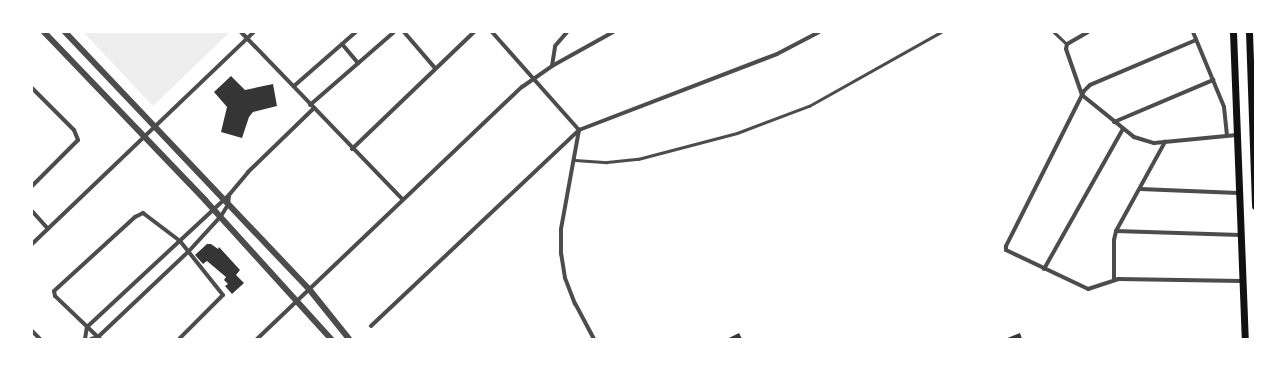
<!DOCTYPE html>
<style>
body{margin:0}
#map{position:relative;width:1287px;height:371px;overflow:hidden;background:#fff;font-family:Manrope,sans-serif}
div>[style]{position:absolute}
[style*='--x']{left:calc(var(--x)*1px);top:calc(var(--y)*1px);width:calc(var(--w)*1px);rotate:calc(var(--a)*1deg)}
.green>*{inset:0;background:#eee}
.building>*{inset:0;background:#353535}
.service>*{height:2.5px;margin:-1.25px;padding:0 1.25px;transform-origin:1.25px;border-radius:1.25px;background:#4c4c4c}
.minor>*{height:4px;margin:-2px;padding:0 2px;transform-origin:2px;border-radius:2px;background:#4c4c4c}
.tertiary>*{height:6px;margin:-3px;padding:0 3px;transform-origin:3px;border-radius:3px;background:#4c4c4c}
.secondary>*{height:7px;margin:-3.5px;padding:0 3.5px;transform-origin:3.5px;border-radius:3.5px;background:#111}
span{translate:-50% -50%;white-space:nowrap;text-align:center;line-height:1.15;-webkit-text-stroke:4px #fff;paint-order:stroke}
.frame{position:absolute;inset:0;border:33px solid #fff;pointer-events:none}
</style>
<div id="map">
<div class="green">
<i style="clip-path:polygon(83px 32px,230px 32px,153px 106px)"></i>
</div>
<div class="building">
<i style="clip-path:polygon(231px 76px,245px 90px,273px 84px,277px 106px,253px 112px,249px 117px,242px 138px,221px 132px,227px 107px,214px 92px)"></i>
<i style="clip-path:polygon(207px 244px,211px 244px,218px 249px,219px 247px,240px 270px,236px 275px,244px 283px,232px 294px,225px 286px,228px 284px,224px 280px,226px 277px,207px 261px,203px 264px,195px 255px)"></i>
<i style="clip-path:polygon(739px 333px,742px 339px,727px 339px)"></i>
<i style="clip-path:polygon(1020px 333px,1022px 339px,1005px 339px)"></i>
</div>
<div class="service">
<i style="--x:1054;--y:32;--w:18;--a:43"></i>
<i style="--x:575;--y:160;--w:32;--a:4"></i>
<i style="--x:607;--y:162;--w:31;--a:-6"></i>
<i style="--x:638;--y:159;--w:102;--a:-14.7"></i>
<i style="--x:737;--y:133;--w:77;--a:-20.6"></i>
<i style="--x:809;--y:106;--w:151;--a:-29.3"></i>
</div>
<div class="minor">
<i style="--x:241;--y:32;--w:233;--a:46"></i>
<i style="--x:404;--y:32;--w:48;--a:49.3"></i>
<i style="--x:1088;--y:32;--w:24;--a:150"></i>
<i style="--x:1067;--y:44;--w:5;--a:101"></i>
<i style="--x:1066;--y:49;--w:49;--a:70.8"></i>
<i style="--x:1082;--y:95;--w:67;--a:38.9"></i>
<i style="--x:1134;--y:137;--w:21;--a:17"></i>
<i style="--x:1154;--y:143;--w:83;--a:-5.5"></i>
<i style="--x:1193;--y:32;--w:81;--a:67.5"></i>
<i style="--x:1224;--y:107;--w:28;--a:84"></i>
<i style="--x:1196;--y:40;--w:115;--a:157"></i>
<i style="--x:1090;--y:85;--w:8;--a:135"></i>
<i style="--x:1084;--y:91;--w:174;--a:116.7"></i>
<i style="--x:1006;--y:246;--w:4;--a:90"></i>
<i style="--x:1006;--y:250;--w:91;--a:25.4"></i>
<i style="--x:1088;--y:289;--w:32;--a:-18"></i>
<i style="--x:1118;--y:279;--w:124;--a:0.9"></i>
<i style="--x:342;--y:44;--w:25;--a:50"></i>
<i style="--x:552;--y:66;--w:20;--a:-81"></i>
<i style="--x:555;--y:46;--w:18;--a:-49"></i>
<i style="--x:294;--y:86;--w:82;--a:-41.1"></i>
<i style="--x:32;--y:88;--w:59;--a:45"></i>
<i style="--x:74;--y:130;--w:11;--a:68"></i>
<i style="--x:78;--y:140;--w:65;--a:135"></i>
<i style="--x:310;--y:105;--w:111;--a:-41"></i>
<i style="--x:1114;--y:122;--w:108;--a:-23"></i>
<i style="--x:352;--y:149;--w:169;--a:-43.8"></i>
<i style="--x:1140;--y:189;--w:98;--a:2.3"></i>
<i style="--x:32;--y:211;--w:24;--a:48"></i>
<i style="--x:1116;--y:231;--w:124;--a:1.8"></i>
<i style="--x:32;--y:244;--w:307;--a:-43.7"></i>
<i style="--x:1044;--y:269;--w:161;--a:-60.6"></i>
<i style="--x:1114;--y:279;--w:39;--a:-90"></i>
<i style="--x:1114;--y:240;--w:9;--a:-77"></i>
<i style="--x:1116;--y:231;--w:102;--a:-61.2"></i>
<i style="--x:371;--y:326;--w:286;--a:-43.3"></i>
<i style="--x:579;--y:130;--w:131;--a:-131.6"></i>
<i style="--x:32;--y:331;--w:11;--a:45"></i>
<i style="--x:85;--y:339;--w:12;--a:-81"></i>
<i style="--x:87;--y:327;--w:194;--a:-42.9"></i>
<i style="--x:229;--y:195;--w:30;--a:-50"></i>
<i style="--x:248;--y:172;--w:92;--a:-44.1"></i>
<i style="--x:91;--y:339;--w:7;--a:-16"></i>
<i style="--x:98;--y:337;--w:125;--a:-43.4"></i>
<i style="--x:189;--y:251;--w:47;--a:-47.6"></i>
<i style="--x:221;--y:216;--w:13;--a:-58"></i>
<i style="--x:228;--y:205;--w:10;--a:-84"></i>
<i style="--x:100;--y:339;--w:62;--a:-136.3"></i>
<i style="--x:55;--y:296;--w:5;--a:-101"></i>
<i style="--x:54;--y:291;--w:110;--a:-42.4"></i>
<i style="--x:135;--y:217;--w:9;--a:-27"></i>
<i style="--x:143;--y:213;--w:46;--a:37.1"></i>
<i style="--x:180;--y:241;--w:69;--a:51.5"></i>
<i style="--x:223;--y:295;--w:62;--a:135"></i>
<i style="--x:257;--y:339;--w:366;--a:-43.6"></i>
<i style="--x:522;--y:87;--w:37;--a:-35"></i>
<i style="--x:552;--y:66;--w:70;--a:-29.1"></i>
<i style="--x:594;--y:339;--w:40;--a:-118"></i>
<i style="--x:575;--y:304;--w:28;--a:-111"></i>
<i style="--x:565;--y:278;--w:24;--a:-99"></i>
<i style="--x:561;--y:254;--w:25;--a:-90"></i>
<i style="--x:561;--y:229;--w:101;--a:-79.7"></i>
<i style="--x:579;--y:130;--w:212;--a:-21"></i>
<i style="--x:777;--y:54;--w:47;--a:-27.6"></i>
</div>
<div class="tertiary">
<i style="--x:44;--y:32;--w:233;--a:46.2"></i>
<i style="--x:205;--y:200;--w:188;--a:47.8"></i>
<i style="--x:65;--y:32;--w:354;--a:46.5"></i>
<i style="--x:309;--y:289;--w:64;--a:51.3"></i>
</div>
<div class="secondary">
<i style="--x:1233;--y:32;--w:307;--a:87.8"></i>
<i style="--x:1249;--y:32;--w:174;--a:88"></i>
</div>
<div class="frame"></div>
</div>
